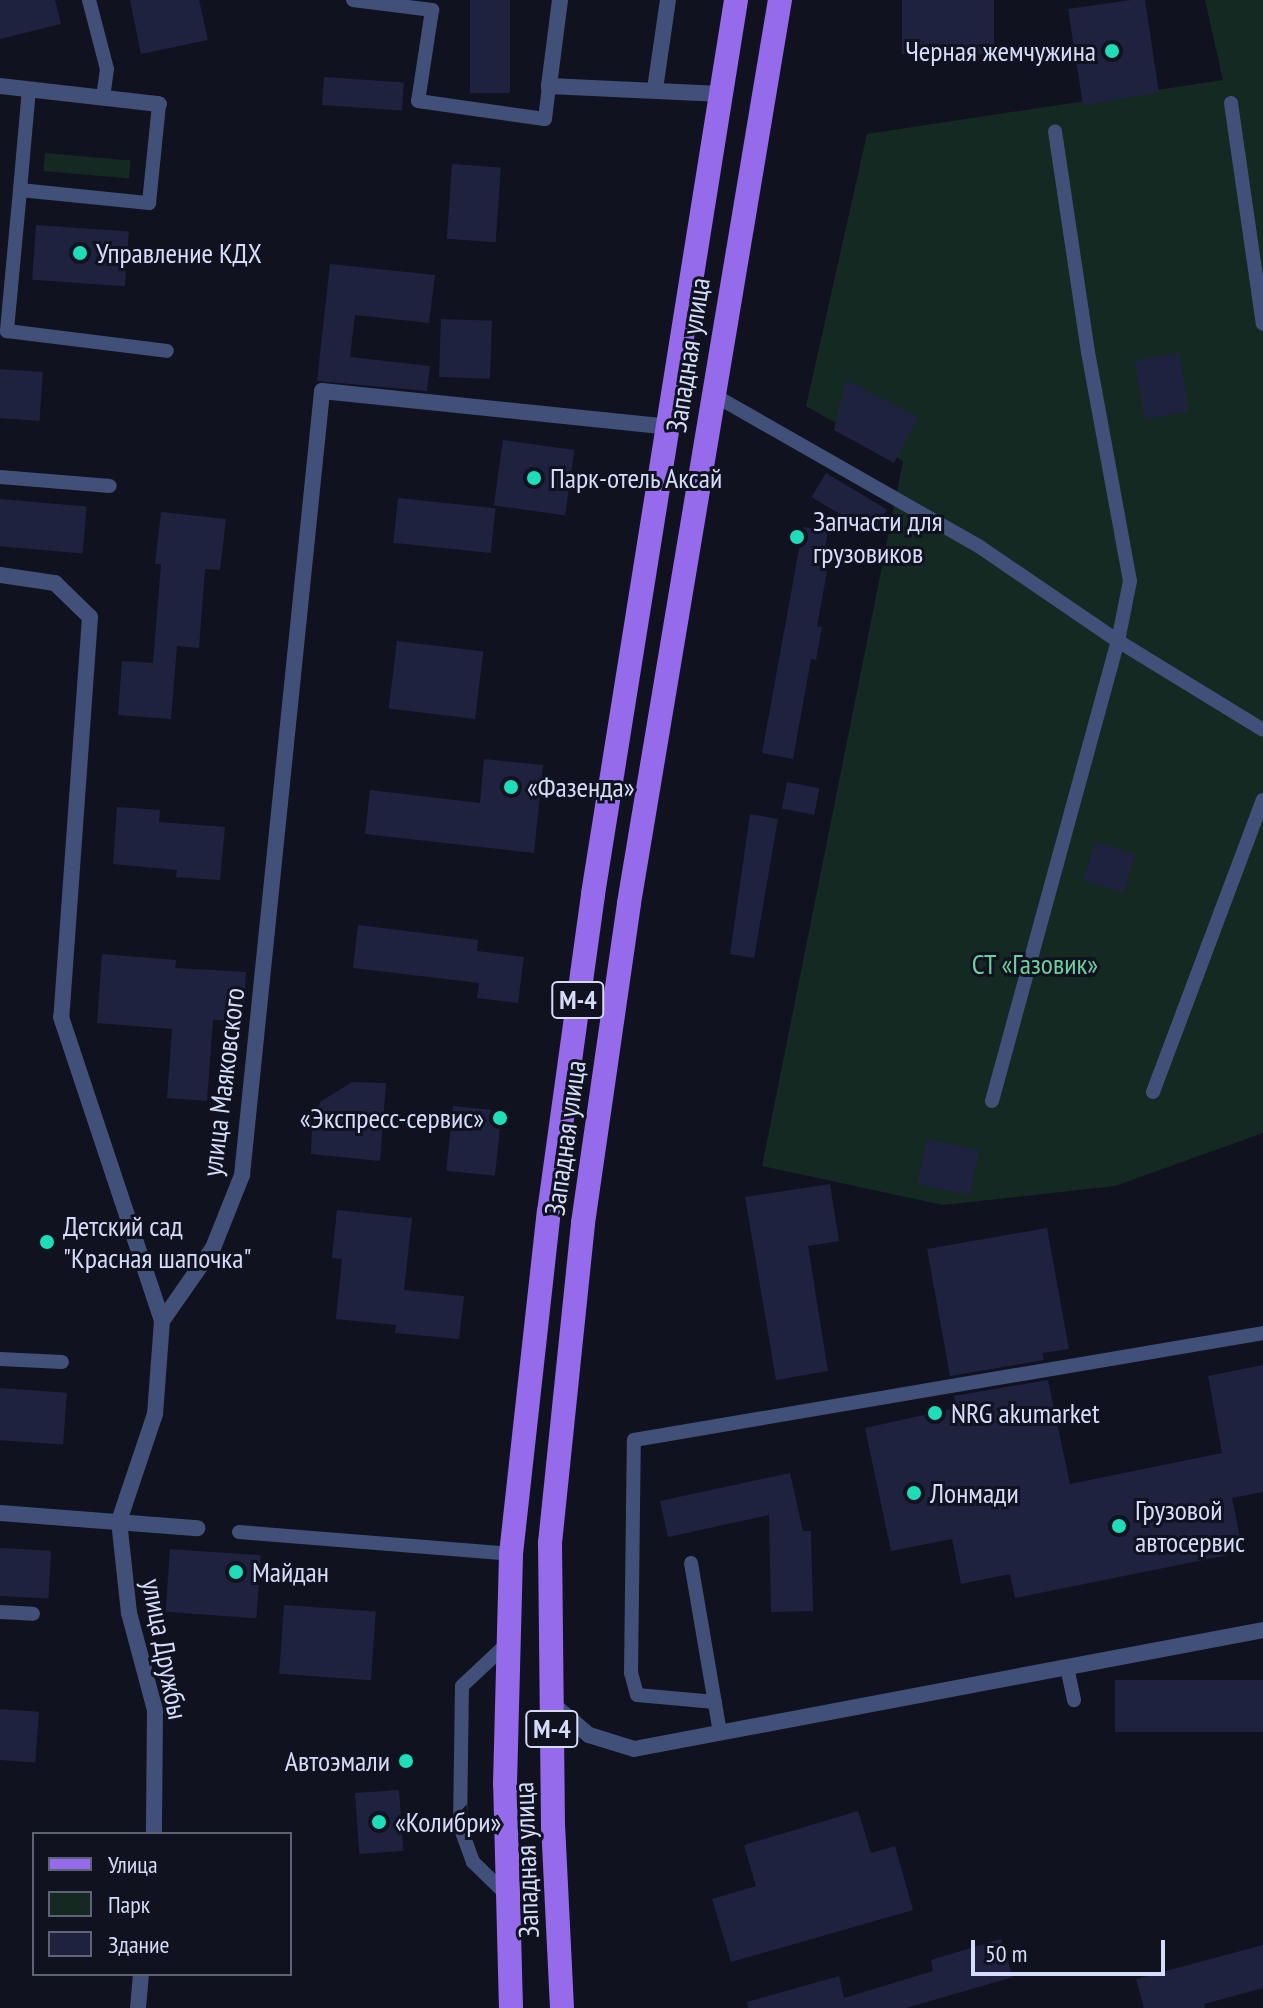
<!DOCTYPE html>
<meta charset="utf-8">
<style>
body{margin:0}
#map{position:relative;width:1263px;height:2008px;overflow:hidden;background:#101220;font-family:"PT Sans Narrow",sans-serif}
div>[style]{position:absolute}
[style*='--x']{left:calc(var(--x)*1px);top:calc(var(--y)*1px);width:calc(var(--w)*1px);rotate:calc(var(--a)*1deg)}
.green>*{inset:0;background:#142922;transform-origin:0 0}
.building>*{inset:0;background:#1f223f;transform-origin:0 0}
.lane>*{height:14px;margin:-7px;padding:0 7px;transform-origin:7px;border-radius:7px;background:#415079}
.street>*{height:16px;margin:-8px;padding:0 8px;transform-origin:8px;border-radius:8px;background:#415079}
.primary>*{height:24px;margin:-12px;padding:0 12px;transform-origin:12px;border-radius:12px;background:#956beb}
.dots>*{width:22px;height:22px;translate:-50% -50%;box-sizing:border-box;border:4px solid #101220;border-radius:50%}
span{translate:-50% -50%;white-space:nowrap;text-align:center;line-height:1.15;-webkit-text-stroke:6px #101220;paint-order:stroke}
.shield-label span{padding:2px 6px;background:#101220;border:2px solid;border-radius:6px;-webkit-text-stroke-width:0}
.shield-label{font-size:26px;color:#d5dcf9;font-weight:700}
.poi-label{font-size:28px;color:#d5dcf9}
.right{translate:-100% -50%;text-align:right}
.left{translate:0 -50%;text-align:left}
.street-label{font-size:28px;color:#d5dcf9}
.park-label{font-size:28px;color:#6bd099}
.legend{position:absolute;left:32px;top:1832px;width:260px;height:144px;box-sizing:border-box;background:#101220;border:2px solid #5f6377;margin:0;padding:10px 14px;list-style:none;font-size:24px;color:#d5dcf9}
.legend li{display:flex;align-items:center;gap:16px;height:40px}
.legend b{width:40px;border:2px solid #5f6377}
.scale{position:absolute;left:971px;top:1940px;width:194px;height:36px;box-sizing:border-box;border:4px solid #d5dcf9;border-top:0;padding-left:10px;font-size:24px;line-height:28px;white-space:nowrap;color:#d5dcf9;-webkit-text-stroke:6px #101220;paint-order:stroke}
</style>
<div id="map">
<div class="green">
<i style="clip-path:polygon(1205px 0,1263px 0,1263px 1133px,1115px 1186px,943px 1205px,762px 1166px,903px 461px,806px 406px,867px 134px,1223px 80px)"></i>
<i style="left:45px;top:153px;width:86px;height:18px;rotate:5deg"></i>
</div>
<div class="building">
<i style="clip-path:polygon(0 0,55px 0,61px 24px,0 39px)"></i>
<i style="clip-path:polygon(130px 0,199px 0,208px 40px,141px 54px)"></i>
<i style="left:470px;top:0;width:40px;height:93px"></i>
<i style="left:902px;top:0;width:92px;height:54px"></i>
<i style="clip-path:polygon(1131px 0,1145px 0,1159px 93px,1083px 105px,1068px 9px)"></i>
<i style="left:324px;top:77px;width:80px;height:28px;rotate:4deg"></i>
<i style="left:452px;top:164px;width:49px;height:75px;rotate:4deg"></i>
<i style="left:36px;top:225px;width:93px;height:55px;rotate:4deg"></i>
<i style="clip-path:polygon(330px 264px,435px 275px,429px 323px,355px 315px,350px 357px,430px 366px,427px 391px,317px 381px)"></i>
<i style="left:441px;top:319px;width:51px;height:58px;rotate:2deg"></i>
<i style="left:1179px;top:353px;width:59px;height:45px;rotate:80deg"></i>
<i style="left:0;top:369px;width:43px;height:49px;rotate:4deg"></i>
<i style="clip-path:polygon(846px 380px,918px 417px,894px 463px,834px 430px)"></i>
<i style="left:503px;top:440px;width:72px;height:66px;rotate:8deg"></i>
<i style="left:826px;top:473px;width:71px;height:28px;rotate:31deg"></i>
<i style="left:398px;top:498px;width:98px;height:45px;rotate:6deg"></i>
<i style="left:0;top:499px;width:87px;height:47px;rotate:5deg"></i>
<i style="clip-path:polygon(161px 512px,226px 519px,220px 570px,205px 569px,199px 648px,177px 646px,171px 719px,118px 715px,122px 661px,153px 663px,161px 564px,155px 564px)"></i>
<i style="clip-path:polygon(803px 527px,828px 531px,822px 565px,828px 566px,817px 626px,822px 627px,816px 660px,811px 659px,793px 759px,762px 753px)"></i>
<i style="left:397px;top:641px;width:87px;height:68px;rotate:7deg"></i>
<i style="clip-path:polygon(484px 759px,543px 765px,534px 853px,365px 834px,370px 790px,480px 803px)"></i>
<i style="left:787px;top:782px;width:33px;height:27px;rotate:11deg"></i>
<i style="clip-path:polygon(117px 807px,160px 810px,159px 822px,225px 827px,220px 880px,176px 877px,177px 870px,113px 864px)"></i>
<i style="clip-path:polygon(750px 814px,778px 819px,754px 958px,730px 954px)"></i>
<i style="left:1095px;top:842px;width:42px;height:40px;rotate:17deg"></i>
<i style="clip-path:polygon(358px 925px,478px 940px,477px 951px,524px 957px,518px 1003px,477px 998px,479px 983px,353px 968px)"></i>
<i style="clip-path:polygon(102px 954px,176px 960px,175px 968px,246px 972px,243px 1021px,213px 1020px,207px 1101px,167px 1098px,172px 1029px,97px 1023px)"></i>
<i style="clip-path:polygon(352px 1082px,386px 1083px,380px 1161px,311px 1154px,312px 1127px,320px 1102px)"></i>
<i style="left:453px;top:1106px;width:49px;height:65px;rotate:6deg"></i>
<i style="left:927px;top:1139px;width:53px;height:46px;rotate:12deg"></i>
<i style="clip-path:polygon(830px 1184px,839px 1241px,808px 1246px,828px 1371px,776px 1380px,745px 1197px)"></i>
<i style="clip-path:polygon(337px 1210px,412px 1218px,404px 1290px,464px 1296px,459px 1339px,395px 1333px,396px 1325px,336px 1319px,342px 1259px,332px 1258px)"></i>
<i style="clip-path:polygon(1047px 1228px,1069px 1349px,1042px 1353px,1044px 1360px,950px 1376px,927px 1249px)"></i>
<i style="clip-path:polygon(1263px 1365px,1263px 1492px,1232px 1498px,1243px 1552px,1015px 1598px,1010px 1574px,961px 1584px,952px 1539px,891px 1551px,865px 1428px,956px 1408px,954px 1396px,1048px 1380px,1070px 1484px,1222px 1453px,1208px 1376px)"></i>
<i style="left:0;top:1388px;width:67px;height:52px;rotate:4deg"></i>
<i style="clip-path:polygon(790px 1473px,803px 1531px,811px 1531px,813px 1611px,771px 1612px,769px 1515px,668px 1537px,660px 1501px)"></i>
<i style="left:0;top:1548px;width:51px;height:48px;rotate:3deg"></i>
<i style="left:170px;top:1549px;width:91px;height:63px;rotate:4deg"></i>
<i style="left:284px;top:1605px;width:92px;height:69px;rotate:4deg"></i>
<i style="left:1263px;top:1680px;width:52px;height:148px;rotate:90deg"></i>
<i style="left:0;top:1709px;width:39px;height:51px;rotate:4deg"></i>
<i style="left:399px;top:1790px;width:61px;height:44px;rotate:86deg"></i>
<i style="clip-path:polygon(858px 1811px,871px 1853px,895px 1846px,913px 1910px,731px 1962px,712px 1899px,756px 1886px,744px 1845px)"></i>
<i style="clip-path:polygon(1001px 1939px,1013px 1977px,906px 2008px,748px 2008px,747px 2002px,839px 1976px,844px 1998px,933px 1971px,931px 1960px)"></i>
<i style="clip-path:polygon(1263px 1945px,1263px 1988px,1204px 2004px,1205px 2008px,1144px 2008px,1136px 1979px)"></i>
</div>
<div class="lane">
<i style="--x:89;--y:0;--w:71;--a:75.4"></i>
<i style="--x:107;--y:69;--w:28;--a:98"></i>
<i style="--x:353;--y:0;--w:80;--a:7.2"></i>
<i style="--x:432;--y:10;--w:92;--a:98.7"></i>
<i style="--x:418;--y:101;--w:128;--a:8.1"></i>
<i style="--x:545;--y:119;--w:33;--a:-83"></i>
<i style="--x:29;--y:89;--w:101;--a:95.1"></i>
<i style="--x:20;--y:190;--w:130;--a:5.8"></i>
<i style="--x:149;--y:203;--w:100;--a:-84.2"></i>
<i style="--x:1231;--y:103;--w:223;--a:81.8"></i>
<i style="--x:20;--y:190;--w:142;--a:95.3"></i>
<i style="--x:7;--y:331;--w:161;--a:7.1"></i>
<i style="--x:712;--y:394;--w:309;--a:29.7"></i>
<i style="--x:980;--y:547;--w:167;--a:34.3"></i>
<i style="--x:1118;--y:641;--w:170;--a:31.5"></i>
<i style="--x:0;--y:477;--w:110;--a:4.7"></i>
<i style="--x:1153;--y:1092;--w:312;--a:-69.4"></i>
<i style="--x:992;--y:1101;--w:477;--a:-74.7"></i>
<i style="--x:1118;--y:641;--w:61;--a:-78.7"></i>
<i style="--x:1130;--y:581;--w:233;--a:-100.4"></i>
<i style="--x:1088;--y:352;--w:223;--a:-98.5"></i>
<i style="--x:0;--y:1359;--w:62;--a:2.8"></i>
<i style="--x:239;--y:1532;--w:273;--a:4.6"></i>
<i style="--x:691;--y:1563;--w:172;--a:80.3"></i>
<i style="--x:0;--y:1612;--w:33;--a:3"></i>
<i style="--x:1067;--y:1667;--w:34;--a:78"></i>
<i style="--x:715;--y:1702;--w:78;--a:-174.9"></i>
<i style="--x:637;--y:1695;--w:23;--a:-105"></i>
<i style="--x:631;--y:1673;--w:233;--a:-89.3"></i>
<i style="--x:634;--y:1440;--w:638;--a:-9.65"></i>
<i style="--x:508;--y:1896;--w:49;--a:-135.8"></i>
<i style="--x:473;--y:1862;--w:37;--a:-110"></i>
<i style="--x:460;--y:1827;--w:141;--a:-89.2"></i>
<i style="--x:462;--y:1686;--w:63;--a:-43.1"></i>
</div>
<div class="street">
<i style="--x:560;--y:0;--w:87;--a:97.3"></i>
<i style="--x:549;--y:86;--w:172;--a:2.7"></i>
<i style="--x:0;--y:86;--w:160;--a:6.5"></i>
<i style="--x:655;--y:89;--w:90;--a:-81.7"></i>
<i style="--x:0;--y:575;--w:56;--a:8.3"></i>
<i style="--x:55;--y:583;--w:49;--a:44.2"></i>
<i style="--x:90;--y:617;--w:401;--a:94.1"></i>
<i style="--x:61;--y:1017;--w:320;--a:71.6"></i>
<i style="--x:162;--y:1321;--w:93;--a:94.3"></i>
<i style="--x:155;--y:1414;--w:113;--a:108.6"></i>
<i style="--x:119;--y:1521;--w:93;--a:83.8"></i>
<i style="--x:129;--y:1613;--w:100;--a:75"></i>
<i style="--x:155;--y:1710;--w:124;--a:90.5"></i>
<i style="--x:162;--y:1321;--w:89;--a:-55.1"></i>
<i style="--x:213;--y:1248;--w:79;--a:-68.3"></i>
<i style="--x:242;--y:1175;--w:788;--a:-84.17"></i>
<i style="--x:322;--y:391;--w:348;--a:5.9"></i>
<i style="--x:0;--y:1513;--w:198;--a:4.4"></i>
<i style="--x:552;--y:1704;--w:48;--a:40"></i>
<i style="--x:589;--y:1735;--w:47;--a:17.3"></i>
<i style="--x:634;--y:1749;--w:640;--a:-10.71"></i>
<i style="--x:138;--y:2008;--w:34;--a:-85"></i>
</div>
<div class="primary">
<i style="--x:511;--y:2008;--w:224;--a:-91.5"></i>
<i style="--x:505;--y:1784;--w:230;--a:-88.5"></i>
<i style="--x:511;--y:1554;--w:344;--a:-83.7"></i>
<i style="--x:549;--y:1212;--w:321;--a:-82.1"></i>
<i style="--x:593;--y:894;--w:905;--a:-80.91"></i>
<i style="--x:562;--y:2008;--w:181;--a:-92.8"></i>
<i style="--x:553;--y:1827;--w:284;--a:-90.6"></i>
<i style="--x:550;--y:1543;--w:322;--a:-84.1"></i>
<i style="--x:583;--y:1223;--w:323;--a:-81.8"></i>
<i style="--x:629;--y:903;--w:916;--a:-80.51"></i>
</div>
<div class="dots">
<i style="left:1112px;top:51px;background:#1eddb8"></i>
<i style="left:80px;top:253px;background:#1eddb8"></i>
<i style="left:534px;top:478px;background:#1eddb8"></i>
<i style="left:797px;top:537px;background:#1eddb8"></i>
<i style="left:511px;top:787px;background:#1eddb8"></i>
<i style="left:500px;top:1118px;background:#1eddb8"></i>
<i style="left:47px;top:1242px;background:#1eddb8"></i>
<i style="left:935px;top:1413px;background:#1eddb8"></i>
<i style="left:914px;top:1493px;background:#1eddb8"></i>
<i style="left:1119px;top:1526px;background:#1eddb8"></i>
<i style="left:236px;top:1572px;background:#1eddb8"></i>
<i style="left:406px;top:1761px;background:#1eddb8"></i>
<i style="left:379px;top:1822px;background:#1eddb8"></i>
</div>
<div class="shield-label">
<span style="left:578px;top:1000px">М-4</span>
<span style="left:552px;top:1729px">М-4</span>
</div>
<div class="poi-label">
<span class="right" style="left:1096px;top:51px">Черная жемчужина</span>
<span class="left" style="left:96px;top:253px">Управление КДХ</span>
<span class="left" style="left:550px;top:478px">Парк-отель Аксай</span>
<span class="left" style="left:813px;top:537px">Запчасти для<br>грузовиков</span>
<span class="left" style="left:527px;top:787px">«Фазенда»</span>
<span class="right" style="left:484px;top:1118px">«Экспресс-сервис»</span>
<span class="left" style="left:63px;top:1242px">Детский сад<br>"Красная шапочка"</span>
<span class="left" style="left:951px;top:1413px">NRG akumarket</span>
<span class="left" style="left:930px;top:1493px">Лонмади</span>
<span class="left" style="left:1135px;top:1526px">Грузовой<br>автосервис</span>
<span class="left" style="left:252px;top:1572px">Майдан</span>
<span class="right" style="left:390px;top:1761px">Автоэмали</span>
<span class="left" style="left:395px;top:1822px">«Колибри»</span>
</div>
<div class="street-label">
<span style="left:688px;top:355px;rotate:-81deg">Западная улица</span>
<span style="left:223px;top:1082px;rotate:-83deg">улица Маяковского</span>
<span style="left:565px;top:1138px;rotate:-82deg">Западная улица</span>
<span style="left:165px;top:1649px;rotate:79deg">улица Дружбы</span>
<span style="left:526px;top:1860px;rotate:-92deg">Западная улица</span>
</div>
<div class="park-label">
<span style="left:1035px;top:964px">СТ «Газовик»</span>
</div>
<ul class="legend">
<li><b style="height:10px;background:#956beb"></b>Улица</li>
<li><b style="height:22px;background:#142922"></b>Парк</li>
<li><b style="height:22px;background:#1f223f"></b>Здание</li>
</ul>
<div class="scale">50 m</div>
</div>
